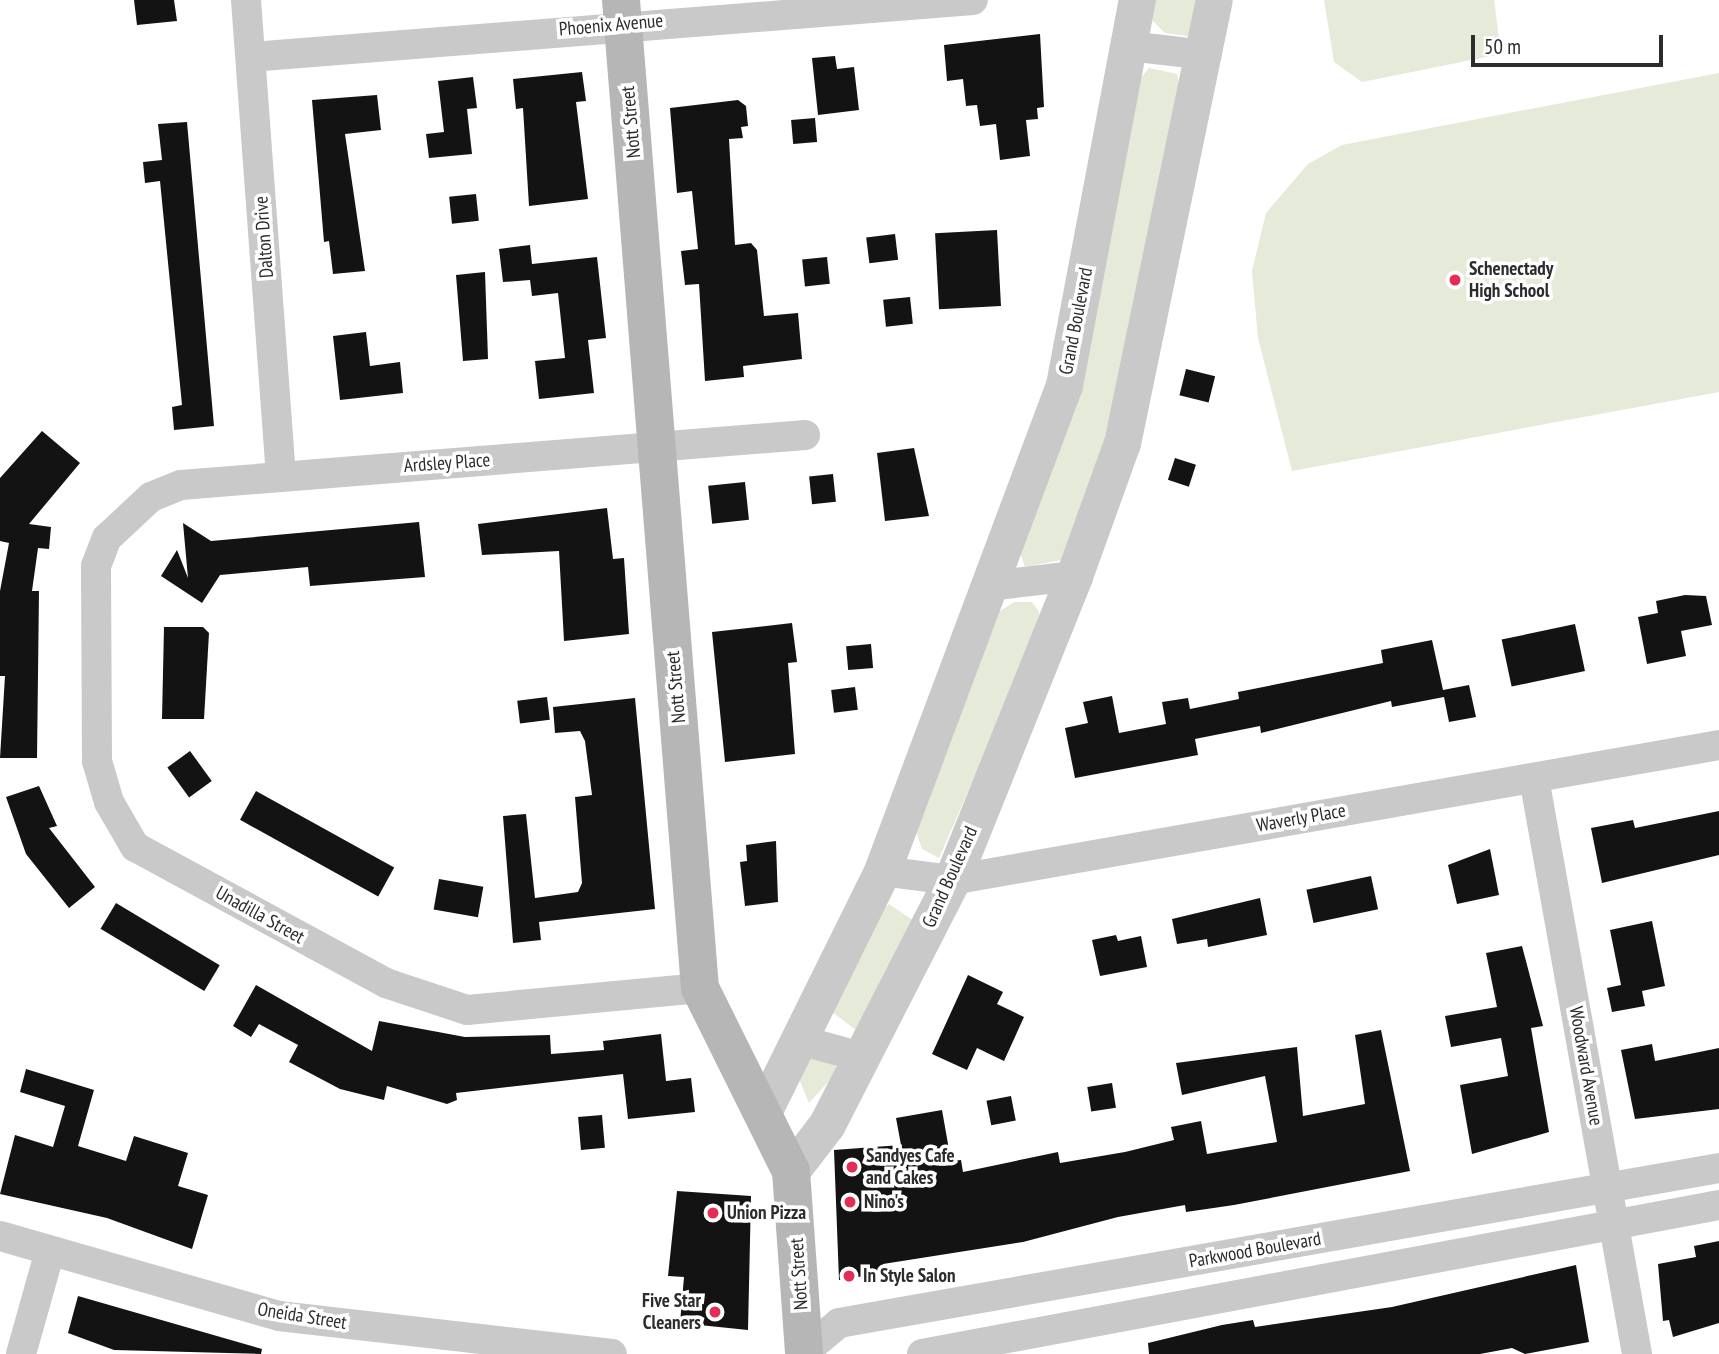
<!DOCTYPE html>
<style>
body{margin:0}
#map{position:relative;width:1719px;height:1354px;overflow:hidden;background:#fff;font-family:"PT Sans Narrow",sans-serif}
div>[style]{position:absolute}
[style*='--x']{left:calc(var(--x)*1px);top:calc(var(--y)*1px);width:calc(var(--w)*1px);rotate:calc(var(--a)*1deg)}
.green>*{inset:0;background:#e5ead9}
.building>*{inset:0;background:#131313;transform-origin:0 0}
.minor>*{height:30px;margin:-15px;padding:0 15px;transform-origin:15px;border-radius:15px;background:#c9c9c9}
.tertiary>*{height:37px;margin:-18.5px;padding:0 18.5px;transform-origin:18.5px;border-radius:18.5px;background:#c9c9c9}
.secondary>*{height:38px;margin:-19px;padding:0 19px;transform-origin:19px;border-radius:19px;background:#b6b6b6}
.dots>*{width:19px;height:19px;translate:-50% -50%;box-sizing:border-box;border:4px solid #fff;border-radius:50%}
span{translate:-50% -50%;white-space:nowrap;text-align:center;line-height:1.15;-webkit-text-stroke:7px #fff;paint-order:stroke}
.street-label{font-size:19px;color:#2c2c2c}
.poi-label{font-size:19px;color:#2c2c2c;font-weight:700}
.left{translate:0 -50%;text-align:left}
.right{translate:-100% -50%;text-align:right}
.scale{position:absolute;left:1471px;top:35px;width:192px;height:32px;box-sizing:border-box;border:4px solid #2c2c2c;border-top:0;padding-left:9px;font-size:21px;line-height:24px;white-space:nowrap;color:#2c2c2c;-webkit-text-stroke:5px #fff;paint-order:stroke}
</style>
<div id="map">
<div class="green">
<i style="clip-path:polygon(1154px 0,1198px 0,1188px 36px,1165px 33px,1152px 20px)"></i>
<i style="clip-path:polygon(1324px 0,1494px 0,1501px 54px,1362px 82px,1334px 62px)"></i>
<i style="clip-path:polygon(1149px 68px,1177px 74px,1181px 97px,1098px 468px,1061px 560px,1025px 567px,1016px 540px,1139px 80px)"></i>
<i style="clip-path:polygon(1719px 73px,1719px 392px,1292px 471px,1258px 338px,1252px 271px,1266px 213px,1308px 164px,1342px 145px)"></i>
<i style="clip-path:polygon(1014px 602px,1032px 602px,1039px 612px,1038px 631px,939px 858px,922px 849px,916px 831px,997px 613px)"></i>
<i style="clip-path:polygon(889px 904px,914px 921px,856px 1030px,832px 1012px,872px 918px)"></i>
<i style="clip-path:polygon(816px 1055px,834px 1063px,837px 1072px,809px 1103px,799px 1079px,806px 1060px)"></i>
</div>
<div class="building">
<i style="clip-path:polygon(134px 0,174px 0,177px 21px,137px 25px)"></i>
<i style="clip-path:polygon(1040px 34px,1044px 107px,1037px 108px,1038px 119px,1026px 120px,1030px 156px,1000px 160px,996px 124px,980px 126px,977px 105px,966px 106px,963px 79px,947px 81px,944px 45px)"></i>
<i style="clip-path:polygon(835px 56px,837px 69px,854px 67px,859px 110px,818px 115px,812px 58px)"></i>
<i style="clip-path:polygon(582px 72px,586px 101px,576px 102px,588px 199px,529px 206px,523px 108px,516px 109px,513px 79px)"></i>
<i style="clip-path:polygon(473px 77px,477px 108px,467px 109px,472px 154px,429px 158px,426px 134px,444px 132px,438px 81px)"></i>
<i style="clip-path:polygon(377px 95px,381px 130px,345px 134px,365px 271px,333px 274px,329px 241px,324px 242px,312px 100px)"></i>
<i style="clip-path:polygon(738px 100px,746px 106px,748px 126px,741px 127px,743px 138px,729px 139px,735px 245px,751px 243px,757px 250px,764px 316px,798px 313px,802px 359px,743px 366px,744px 377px,705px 381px,699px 284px,685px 285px,681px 251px,698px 249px,692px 191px,677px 193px,670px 108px)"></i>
<i style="left:815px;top:118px;width:24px;height:24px;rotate:85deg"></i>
<i style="clip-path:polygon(187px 122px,214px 426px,174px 430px,172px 407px,182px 405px,160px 181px,145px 183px,143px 162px,162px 160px,158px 124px)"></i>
<i style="left:476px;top:194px;width:27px;height:27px;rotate:84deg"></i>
<i style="left:997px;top:230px;width:76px;height:62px;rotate:87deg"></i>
<i style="left:895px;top:234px;width:26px;height:29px;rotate:83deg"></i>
<i style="clip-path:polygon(530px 245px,532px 264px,597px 257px,606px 338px,588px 340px,594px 393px,539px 399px,535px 361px,565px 358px,558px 293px,532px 296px,530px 280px,503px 282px,499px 249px)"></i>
<i style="left:827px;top:257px;width:27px;height:25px;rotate:84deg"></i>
<i style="clip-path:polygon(485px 272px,488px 359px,463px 361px,456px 275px)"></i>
<i style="left:910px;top:297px;width:27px;height:27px;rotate:84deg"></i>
<i style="clip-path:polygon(366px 332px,370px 366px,400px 362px,403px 393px,340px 400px,333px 336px)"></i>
<i style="left:1186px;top:369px;width:30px;height:27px;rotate:14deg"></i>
<i style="clip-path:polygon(42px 431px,80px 463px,29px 524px,51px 527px,49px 549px,38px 548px,32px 591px,39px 591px,37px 758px,0 758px,5px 676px,0 676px,0 591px,9px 543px,0 541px,0 478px)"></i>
<i style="clip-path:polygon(914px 448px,929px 516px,885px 521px,877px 453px)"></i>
<i style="left:1175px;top:458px;width:22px;height:23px;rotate:18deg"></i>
<i style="left:833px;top:474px;width:28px;height:24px;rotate:84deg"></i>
<i style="left:745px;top:482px;width:38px;height:37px;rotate:84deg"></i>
<i style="clip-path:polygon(607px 508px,613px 559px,624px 558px,629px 634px,564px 641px,559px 551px,482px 555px,478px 524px)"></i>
<i style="clip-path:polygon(419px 522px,425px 577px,310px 586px,308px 567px,220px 575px,202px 603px,161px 576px,177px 550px,188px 578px,183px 523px,211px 541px)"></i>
<i style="clip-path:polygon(1685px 595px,1706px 596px,1712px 625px,1681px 631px,1686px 656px,1647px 664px,1638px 617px,1658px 613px,1656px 601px)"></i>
<i style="clip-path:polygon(792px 623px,797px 662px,788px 663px,795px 754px,725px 762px,712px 632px)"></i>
<i style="left:1575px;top:624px;width:48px;height:75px;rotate:78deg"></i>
<i style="clip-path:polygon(164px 627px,203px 627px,209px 633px,204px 719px,162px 719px)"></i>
<i style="clip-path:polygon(1432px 640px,1443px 690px,1469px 685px,1476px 717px,1449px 722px,1444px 697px,1392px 707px,1391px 701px,1261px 733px,1260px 726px,1195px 739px,1198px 755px,1075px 778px,1065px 728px,1088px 723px,1083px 702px,1112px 696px,1119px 733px,1166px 724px,1162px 702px,1188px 698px,1190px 709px,1239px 699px,1238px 692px,1383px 663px,1381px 650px)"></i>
<i style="left:871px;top:644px;width:24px;height:25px;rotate:85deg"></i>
<i style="left:855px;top:687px;width:23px;height:24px;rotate:83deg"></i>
<i style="left:547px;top:697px;width:23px;height:30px;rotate:83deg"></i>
<i style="clip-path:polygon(635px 698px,655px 909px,539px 922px,541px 940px,513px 943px,503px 816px,526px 814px,535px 898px,578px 892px,582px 883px,575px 797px,592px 795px,585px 741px,580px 731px,555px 733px,553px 707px)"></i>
<i style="left:190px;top:751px;width:37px;height:28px;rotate:54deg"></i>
<i style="clip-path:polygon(39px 786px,57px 826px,49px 828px,95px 887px,69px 908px,26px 854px,6px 797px)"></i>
<i style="left:256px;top:791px;width:158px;height:33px;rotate:29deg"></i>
<i style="clip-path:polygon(1719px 811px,1719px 855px,1602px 883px,1591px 828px,1633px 820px,1635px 828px)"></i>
<i style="clip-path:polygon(776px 841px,778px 902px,745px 906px,740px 862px,747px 861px,746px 845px)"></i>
<i style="clip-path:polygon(1490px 849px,1499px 895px,1457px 904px,1448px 865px)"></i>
<i style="left:1371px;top:876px;width:34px;height:66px;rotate:78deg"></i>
<i style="left:439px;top:879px;width:45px;height:31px;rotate:10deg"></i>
<i style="clip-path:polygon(1260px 898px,1267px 935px,1208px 947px,1207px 939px,1177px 944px,1172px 919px)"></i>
<i style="left:116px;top:903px;width:121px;height:30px;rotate:31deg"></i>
<i style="clip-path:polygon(1652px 921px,1665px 986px,1642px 991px,1645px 1006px,1612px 1012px,1607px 988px,1621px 985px,1610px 930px)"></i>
<i style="clip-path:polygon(1116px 935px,1118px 941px,1141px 936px,1147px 967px,1100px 976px,1092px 940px)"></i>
<i style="clip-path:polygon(1522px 946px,1543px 1026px,1531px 1028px,1549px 1132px,1472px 1154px,1460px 1085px,1508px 1076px,1501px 1038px,1451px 1047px,1445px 1016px,1497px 1007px,1486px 953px)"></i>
<i style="clip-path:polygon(968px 975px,1003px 992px,997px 1004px,1024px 1017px,1004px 1061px,977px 1048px,967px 1070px,932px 1054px)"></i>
<i style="clip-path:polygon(256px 985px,372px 1051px,379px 1021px,465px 1037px,550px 1035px,551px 1054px,604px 1050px,603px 1041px,661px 1034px,666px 1081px,691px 1078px,695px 1112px,628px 1119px,623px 1074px,456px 1093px,457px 1100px,447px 1104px,387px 1086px,384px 1100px,340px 1089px,289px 1062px,298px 1045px,259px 1024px,251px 1037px,233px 1026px)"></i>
<i style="clip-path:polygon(1381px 1030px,1410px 1171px,1234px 1205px,1186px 1212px,1185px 1205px,1118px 1217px,1023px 1242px,883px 1264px,884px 1273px,839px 1280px,834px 1150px,901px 1145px,896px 1118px,942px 1110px,951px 1161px,961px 1160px,963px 1172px,1058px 1152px,1060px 1163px,1125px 1152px,1174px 1140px,1171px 1127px,1201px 1121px,1207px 1154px,1277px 1142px,1265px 1076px,1182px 1095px,1176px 1063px,1297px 1047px,1303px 1116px,1365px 1104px,1355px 1035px)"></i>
<i style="clip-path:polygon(1652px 1044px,1655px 1061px,1719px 1048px,1719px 1109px,1635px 1119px,1621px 1050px)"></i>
<i style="clip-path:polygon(26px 1069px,94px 1090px,78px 1146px,126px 1161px,134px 1136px,188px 1153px,178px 1186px,208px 1195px,192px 1249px,107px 1218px,0 1194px,15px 1135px,53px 1147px,65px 1106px,20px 1092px)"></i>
<i style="left:1112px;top:1083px;width:25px;height:25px;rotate:81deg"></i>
<i style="left:1011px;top:1096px;width:25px;height:25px;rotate:79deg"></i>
<i style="left:602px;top:1115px;width:33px;height:24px;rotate:85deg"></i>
<i style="clip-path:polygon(677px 1191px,751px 1196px,748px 1330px,680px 1323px,684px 1277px,668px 1276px)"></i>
<i style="clip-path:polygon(1719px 1241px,1719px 1323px,1673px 1337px,1669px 1320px,1663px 1321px,1658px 1264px,1696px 1257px,1694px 1246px)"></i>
<i style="clip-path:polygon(1576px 1265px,1589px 1342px,1525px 1354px,1512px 1348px,1480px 1354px,1149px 1354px,1148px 1343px,1222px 1325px,1253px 1320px,1255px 1327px,1392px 1307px)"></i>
<i style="clip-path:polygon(78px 1296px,262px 1349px,261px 1354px,114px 1350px,68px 1333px)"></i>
</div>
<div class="minor">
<i style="--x:246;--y:0;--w:475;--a:85.8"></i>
<i style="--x:1129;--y:46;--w:78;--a:6.7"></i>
<i style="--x:251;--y:57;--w:724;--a:-4.51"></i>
<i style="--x:988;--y:586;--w:87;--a:-6.6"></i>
<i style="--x:1534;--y:778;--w:585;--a:79.86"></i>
<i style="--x:882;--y:871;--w:71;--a:7.3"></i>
<i style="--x:952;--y:880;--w:779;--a:-9.98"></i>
<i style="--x:700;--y:988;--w:234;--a:174.6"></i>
<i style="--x:467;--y:1010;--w:85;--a:-161.6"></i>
<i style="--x:386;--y:983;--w:285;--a:-151.5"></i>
<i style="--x:135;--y:847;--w:52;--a:-120"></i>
<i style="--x:109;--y:802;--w:43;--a:-106.3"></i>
<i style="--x:97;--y:761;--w:195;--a:-90.3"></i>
<i style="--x:96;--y:566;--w:30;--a:-69"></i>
<i style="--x:107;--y:538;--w:60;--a:-43"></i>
<i style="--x:151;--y:497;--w:32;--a:-22"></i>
<i style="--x:181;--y:485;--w:626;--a:-4.58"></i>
<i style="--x:800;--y:1040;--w:63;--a:15.6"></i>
<i style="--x:0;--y:1236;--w:290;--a:16"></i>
<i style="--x:279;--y:1316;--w:335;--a:6.5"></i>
<i style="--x:21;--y:1354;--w:107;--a:-74.3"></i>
<i style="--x:802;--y:1354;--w:48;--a:-40"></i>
<i style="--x:839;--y:1323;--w:894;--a:-9.99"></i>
<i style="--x:922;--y:1354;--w:811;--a:-10.59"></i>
</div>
<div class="tertiary">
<i style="--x:763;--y:1112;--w:269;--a:-63.7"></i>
<i style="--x:882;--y:871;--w:519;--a:-69.47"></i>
<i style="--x:1064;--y:385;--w:392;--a:-79.3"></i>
<i style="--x:791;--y:1171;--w:59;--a:-52.5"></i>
<i style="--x:827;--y:1124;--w:274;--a:-62.9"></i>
<i style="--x:952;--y:880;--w:328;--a:-68.1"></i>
<i style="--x:1074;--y:576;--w:141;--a:-70.2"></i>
<i style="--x:1122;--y:443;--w:452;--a:-78.3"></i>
</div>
<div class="secondary">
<i style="--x:621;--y:0;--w:991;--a:85.43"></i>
<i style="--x:700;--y:988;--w:204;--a:63.6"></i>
<i style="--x:791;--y:1171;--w:183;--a:85.9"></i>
</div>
<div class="dots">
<i style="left:1455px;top:280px;background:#e42d55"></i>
<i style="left:852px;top:1167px;background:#e42d55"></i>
<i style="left:850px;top:1202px;background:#e42d55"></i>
<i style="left:713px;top:1213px;background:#e42d55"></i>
<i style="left:849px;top:1276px;background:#e42d55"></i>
<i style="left:715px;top:1312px;background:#e42d55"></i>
</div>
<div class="street-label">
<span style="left:611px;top:25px;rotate:-5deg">Phoenix Avenue</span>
<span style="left:631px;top:122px;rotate:-95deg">Nott Street</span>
<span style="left:264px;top:237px;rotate:-94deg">Dalton Drive</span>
<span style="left:1076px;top:321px;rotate:-79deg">Grand Boulevard</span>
<span style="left:447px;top:463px;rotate:-4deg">Ardsley Place</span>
<span style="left:676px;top:687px;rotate:-95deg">Nott Street</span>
<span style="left:1301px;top:818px;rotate:-10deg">Waverly Place</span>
<span style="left:950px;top:877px;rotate:-66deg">Grand Boulevard</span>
<span style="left:260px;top:915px;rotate:29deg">Unadilla Street</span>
<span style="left:1586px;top:1066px;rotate:80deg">Woodward Avenue</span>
<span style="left:1255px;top:1250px;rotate:-10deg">Parkwood Boulevard</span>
<span style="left:799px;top:1274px;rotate:-94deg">Nott Street</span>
<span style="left:302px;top:1316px;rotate:9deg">Oneida Street</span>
</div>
<div class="poi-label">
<span class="left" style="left:1469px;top:280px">Schenectady<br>High School</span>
<span class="left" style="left:866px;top:1167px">Sandyes Cafe<br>and Cakes</span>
<span class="left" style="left:864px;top:1202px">Nino's</span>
<span class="left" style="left:727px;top:1213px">Union Pizza</span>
<span class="left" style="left:863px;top:1276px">In Style Salon</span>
<span class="right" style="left:701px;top:1312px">Five Star<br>Cleaners</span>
</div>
<div class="scale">50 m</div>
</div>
